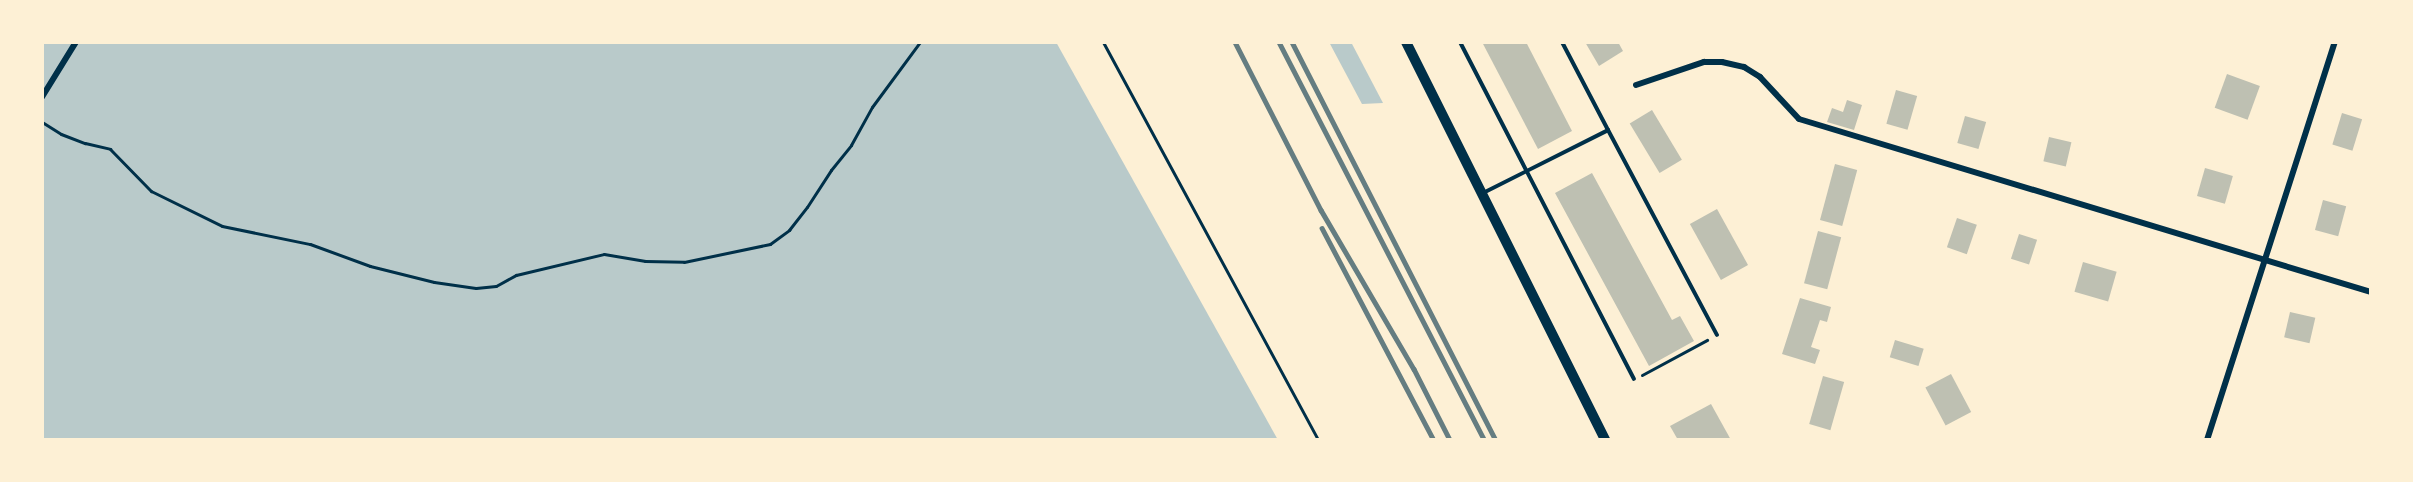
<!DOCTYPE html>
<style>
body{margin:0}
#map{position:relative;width:2413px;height:482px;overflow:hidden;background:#fdf0d5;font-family:Inter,sans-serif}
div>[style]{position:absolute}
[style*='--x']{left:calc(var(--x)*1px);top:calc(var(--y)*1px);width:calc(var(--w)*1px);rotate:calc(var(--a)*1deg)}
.green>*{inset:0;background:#b9caca}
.building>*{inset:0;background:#bec0b2;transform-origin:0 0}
.path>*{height:3px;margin:-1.5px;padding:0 1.5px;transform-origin:1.5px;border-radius:1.5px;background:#003049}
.service>*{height:4px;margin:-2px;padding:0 2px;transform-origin:2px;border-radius:2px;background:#003049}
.minor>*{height:6px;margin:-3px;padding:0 3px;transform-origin:3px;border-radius:3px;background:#003049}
.secondary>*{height:10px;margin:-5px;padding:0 5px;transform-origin:5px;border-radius:5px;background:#003049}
.rail>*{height:4.5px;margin:-2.25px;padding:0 2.25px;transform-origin:2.25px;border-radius:2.25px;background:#657d81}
span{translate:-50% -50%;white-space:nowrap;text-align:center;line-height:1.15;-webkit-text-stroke:6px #fdf0d5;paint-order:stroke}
.frame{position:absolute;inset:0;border:44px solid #fdf0d5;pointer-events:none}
</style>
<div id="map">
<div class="green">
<i style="clip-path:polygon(42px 42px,1056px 42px,1278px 440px,42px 440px)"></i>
<i style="clip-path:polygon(1329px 42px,1351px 42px,1383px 103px,1362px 104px)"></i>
</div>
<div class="building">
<i style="clip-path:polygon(1482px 42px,1526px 42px,1572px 131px,1538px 149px)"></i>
<i style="clip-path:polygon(1585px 42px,1618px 42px,1623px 51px,1599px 66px)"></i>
<i style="left:2227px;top:74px;width:35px;height:36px;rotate:20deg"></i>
<i style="left:1896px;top:90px;width:22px;height:35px;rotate:16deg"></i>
<i style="clip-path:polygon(1847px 100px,1862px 105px,1854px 130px,1827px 122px,1832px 108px,1843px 112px)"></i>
<i style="left:1652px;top:110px;width:58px;height:26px;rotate:59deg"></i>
<i style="left:2342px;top:113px;width:21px;height:33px;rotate:17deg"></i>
<i style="left:1965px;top:116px;width:22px;height:28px;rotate:16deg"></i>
<i style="left:2049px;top:137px;width:23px;height:25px;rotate:13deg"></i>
<i style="left:1835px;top:164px;width:23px;height:58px;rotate:15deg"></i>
<i style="left:2205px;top:168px;width:29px;height:29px;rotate:16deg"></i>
<i style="clip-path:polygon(1592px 173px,1672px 320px,1680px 316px,1694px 341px,1649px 366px,1555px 193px)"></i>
<i style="left:2323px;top:200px;width:24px;height:31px;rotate:15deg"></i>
<i style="left:1717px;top:209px;width:64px;height:31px;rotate:61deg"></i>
<i style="left:1957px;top:218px;width:21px;height:31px;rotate:19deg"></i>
<i style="left:1818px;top:231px;width:24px;height:54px;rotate:15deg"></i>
<i style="left:2019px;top:234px;width:19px;height:26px;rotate:18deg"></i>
<i style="left:2083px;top:262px;width:35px;height:31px;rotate:16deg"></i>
<i style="clip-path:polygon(1800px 298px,1831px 307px,1827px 322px,1820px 320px,1811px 347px,1820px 350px,1815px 364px,1782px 354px)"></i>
<i style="left:2290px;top:312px;width:26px;height:26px;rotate:13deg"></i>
<i style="left:1895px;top:340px;width:30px;height:18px;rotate:17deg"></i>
<i style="left:1951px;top:374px;width:43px;height:29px;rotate:62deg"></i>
<i style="left:1823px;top:376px;width:22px;height:50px;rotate:16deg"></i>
<i style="clip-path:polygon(1711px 404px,1731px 440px,1678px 440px,1670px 426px)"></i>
</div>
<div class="path">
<i style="--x:1103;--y:42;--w:452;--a:61.6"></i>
<i style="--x:42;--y:122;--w:22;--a:32"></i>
<i style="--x:61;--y:134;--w:26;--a:21"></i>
<i style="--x:85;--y:143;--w:26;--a:13"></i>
<i style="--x:110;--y:149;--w:59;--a:45.7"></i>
<i style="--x:151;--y:191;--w:79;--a:26.2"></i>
<i style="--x:222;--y:226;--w:90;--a:11.6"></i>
<i style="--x:310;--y:244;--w:64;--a:20.1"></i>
<i style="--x:370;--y:266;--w:66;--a:14"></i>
<i style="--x:434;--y:282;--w:42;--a:8.1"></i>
<i style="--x:476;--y:288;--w:20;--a:-6"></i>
<i style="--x:496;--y:286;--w:23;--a:-29"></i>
<i style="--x:516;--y:275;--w:90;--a:-13.4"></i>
<i style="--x:604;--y:254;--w:42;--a:9.7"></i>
<i style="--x:645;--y:261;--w:39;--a:1"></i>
<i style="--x:684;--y:262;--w:88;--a:-11.8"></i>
<i style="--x:770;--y:244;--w:24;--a:-36"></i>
<i style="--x:789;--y:230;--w:29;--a:-52"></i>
<i style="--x:807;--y:207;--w:44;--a:-57"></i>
<i style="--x:831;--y:170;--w:32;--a:-51"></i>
<i style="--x:851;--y:145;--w:43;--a:-61.1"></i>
<i style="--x:872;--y:107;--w:81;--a:-53.6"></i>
<i style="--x:1642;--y:375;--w:74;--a:-28.3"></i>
</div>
<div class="service">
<i style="--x:1460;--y:42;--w:379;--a:62.7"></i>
<i style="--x:1562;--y:42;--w:99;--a:62.4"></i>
<i style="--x:1483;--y:193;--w:140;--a:-26.7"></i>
<i style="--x:1608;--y:130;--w:232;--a:62"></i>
</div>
<div class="minor">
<i style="--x:1636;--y:85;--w:72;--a:-18.7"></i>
<i style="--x:1704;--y:62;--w:18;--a:0"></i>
<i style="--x:1722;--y:62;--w:23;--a:13"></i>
<i style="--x:1744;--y:67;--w:19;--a:32"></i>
<i style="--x:1760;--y:77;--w:57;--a:47.1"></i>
<i style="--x:1799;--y:119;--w:598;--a:16.83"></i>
<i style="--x:42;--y:97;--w:65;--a:-58.3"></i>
<i style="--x:2207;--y:440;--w:418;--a:-72.2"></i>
</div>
<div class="secondary">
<i style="--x:1406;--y:42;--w:445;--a:63.4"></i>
</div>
<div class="rail">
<i style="--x:1235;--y:42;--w:189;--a:62.9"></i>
<i style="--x:1321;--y:210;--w:184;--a:59.7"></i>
<i style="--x:1414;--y:369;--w:80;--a:63.1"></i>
<i style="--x:1279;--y:42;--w:448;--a:62.7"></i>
<i style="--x:1292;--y:42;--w:447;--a:62.9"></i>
<i style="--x:1322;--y:228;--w:240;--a:62.2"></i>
</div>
<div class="frame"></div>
</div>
